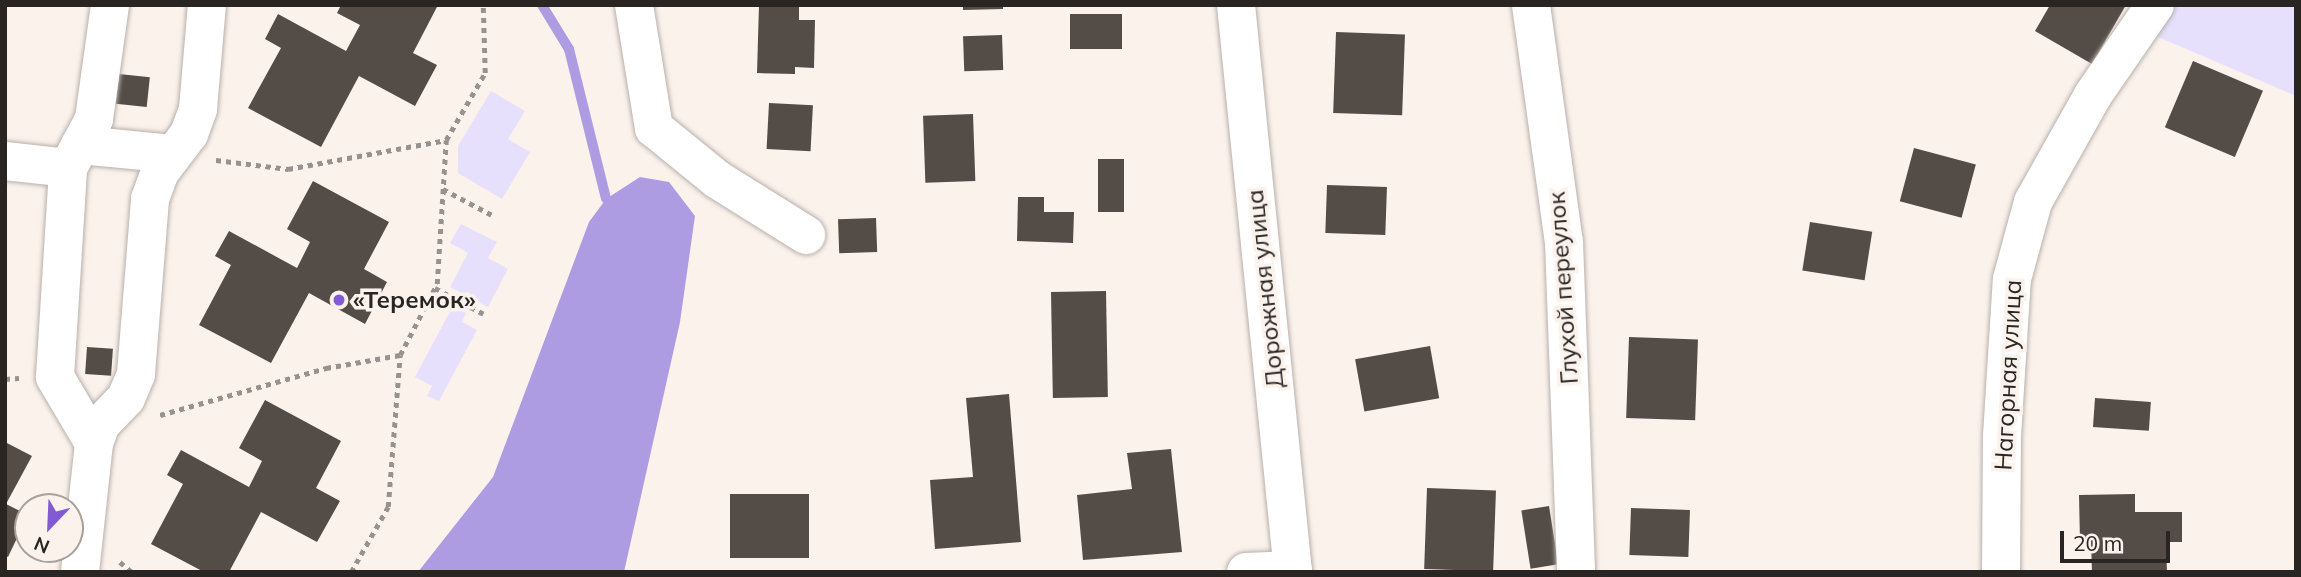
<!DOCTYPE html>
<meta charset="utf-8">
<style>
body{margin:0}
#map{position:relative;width:2301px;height:577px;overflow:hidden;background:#fbf2ec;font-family:Mulish,sans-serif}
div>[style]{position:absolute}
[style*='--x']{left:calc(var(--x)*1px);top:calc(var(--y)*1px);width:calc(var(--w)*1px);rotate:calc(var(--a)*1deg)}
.green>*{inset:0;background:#e6e0fd}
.water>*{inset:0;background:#ad9ce2}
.stream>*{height:10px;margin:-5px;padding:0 5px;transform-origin:5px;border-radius:5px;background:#ad9ce2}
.building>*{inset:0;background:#534c47;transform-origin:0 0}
.path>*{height:4.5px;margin-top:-2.25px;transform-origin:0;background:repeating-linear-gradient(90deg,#98928e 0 5px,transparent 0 10px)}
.roads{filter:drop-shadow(0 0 2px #b8b0ab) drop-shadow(0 0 2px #b8b0ab)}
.minor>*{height:38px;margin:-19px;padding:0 19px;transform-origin:19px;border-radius:19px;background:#fff}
.dots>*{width:19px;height:19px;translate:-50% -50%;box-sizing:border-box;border:4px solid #fbf2ec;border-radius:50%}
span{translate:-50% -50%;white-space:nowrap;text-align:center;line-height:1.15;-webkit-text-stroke:7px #fbf2ec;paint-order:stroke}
.street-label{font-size:24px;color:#282523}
.poi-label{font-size:24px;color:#282523;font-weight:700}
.left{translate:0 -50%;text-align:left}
.frame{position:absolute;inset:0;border:7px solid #282523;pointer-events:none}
.north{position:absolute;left:14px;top:493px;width:70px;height:70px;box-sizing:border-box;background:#fbf2ec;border:2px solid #a7a09c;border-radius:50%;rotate:203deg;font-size:19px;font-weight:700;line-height:28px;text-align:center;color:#282523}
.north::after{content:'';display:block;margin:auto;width:24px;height:32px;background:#815ad4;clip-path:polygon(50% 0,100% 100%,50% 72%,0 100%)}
.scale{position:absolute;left:2060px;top:531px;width:110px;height:32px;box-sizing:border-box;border:4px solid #282523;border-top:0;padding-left:9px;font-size:21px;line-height:24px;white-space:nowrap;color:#282523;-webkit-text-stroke:5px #fbf2ec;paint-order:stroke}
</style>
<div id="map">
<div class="green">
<i style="clip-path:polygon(2171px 5px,2296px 5px,2296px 96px,2151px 34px)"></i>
<i style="clip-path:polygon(491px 91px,525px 111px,508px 139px,530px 152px,502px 199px,458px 173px,458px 146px)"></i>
<i style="clip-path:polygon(461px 224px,497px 242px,488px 258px,508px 269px,488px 307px,450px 287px,468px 253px,450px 243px)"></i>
<i style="clip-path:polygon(453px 306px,466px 313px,462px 322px,477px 330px,439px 401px,427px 396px,432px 386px,415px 377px)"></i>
</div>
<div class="water">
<i style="clip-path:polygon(640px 177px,669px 182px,695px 216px,680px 322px,624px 572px,418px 572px,493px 477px,589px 222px,606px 199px)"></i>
</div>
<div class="stream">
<i style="--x:542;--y:5;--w:52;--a:58.5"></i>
<i style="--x:569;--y:49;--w:154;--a:76.1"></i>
</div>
<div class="building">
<i style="clip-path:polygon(341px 5px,438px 5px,413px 53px,437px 65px,415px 106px,359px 76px,321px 147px,248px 108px,281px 48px,265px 39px,278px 14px,346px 51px,360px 25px,337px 13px)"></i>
<i style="clip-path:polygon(759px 5px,799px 5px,799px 20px,815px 20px,814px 68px,795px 67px,795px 74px,757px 73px)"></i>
<i style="clip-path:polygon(963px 5px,1003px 5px,1003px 9px,963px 10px)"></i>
<i style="clip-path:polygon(2050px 5px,2126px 5px,2092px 64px,2035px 31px)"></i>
<i style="left:1070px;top:14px;width:52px;height:35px"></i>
<i style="left:1336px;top:32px;width:69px;height:81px;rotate:2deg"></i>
<i style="left:1002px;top:35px;width:35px;height:39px;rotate:88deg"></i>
<i style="left:2193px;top:61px;width:76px;height:72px;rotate:23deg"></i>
<i style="left:119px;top:74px;width:31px;height:30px;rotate:6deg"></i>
<i style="left:769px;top:103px;width:44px;height:46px;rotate:3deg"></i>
<i style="left:973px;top:114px;width:67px;height:50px;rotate:88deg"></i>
<i style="left:1914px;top:148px;width:64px;height:55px;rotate:15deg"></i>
<i style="left:1098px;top:159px;width:26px;height:53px"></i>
<i style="clip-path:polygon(313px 181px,389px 222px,364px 269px,387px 282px,365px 324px,309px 293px,271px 363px,199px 325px,231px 265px,215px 256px,229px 231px,297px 268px,310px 242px,287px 229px)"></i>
<i style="left:1327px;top:185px;width:60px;height:48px;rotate:2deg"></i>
<i style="clip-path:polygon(1018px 197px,1044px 197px,1044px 212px,1074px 212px,1073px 243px,1017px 241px)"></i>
<i style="left:876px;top:218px;width:34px;height:38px;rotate:88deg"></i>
<i style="left:1810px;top:222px;width:63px;height:49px;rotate:9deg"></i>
<i style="left:1106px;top:291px;width:106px;height:55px;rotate:89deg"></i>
<i style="left:1629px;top:337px;width:69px;height:81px;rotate:2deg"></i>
<i style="left:1430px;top:346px;width:53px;height:76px;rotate:80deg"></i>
<i style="left:87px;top:347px;width:26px;height:27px;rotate:4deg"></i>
<i style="clip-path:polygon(1009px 394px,1021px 542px,935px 549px,930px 480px,973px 477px,966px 398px)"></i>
<i style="left:2095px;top:398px;width:56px;height:29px;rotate:4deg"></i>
<i style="clip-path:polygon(265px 400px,341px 441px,316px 488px,340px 501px,317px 542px,261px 512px,229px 572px,204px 572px,151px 544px,183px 484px,167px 475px,181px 450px,249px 487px,262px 461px,239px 448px)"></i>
<i style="clip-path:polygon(5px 442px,32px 456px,6px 504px,28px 515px,8px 557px,5px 556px)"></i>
<i style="clip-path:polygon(1171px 449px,1182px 552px,1083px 560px,1077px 495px,1132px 489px,1127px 453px)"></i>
<i style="left:1427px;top:488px;width:69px;height:81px;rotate:2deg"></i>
<i style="left:809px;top:494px;width:64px;height:79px;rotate:90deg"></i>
<i style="clip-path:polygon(2135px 494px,2135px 512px,2182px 512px,2182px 542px,2166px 542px,2167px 572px,2092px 572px,2091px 542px,2080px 542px,2079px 495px)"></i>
<i style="left:1549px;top:506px;width:59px;height:28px;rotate:81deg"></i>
<i style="left:1631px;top:508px;width:59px;height:47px;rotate:2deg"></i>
</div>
<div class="path">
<i style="--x:216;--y:160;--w:73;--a:7.1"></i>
<i style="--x:288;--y:169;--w:161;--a:-10.4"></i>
<i style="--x:443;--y:189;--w:55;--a:28"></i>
<i style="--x:435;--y:288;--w:55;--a:28"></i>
<i style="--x:5;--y:379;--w:14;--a:-4"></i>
<i style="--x:160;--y:415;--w:173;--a:-15.8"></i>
<i style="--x:326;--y:368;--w:75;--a:-10"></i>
<i style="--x:120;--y:562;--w:16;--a:40"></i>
<i style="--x:351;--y:572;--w:75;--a:-60.4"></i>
<i style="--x:388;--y:507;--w:152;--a:-85.5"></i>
<i style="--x:400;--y:355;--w:80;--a:-62.5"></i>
<i style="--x:437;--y:284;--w:144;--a:-86.4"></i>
<i style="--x:446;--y:140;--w:78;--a:-59.8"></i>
<i style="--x:485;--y:73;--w:68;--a:-91.7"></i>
</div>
<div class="roads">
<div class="minor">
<i style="--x:634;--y:5;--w:125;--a:80.8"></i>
<i style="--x:654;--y:128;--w:82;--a:39.1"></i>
<i style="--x:718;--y:180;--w:104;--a:32"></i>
<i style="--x:1236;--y:5;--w:570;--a:84.26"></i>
<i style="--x:1531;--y:5;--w:239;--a:82.1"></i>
<i style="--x:1564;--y:242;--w:330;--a:87.9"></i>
<i style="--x:80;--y:145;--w:93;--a:5.5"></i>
<i style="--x:5;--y:161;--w:63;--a:6.3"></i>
<i style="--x:94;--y:443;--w:77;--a:-120.6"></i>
<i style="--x:55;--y:377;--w:209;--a:-86.4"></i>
<i style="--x:68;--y:168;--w:55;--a:-62"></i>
<i style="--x:94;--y:119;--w:115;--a:-82"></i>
<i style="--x:80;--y:572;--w:130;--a:-83.8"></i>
<i style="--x:94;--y:443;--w:20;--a:-70"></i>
<i style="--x:101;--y:424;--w:36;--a:-46"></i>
<i style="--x:126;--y:398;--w:26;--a:-67"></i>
<i style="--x:136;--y:374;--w:176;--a:-85.4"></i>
<i style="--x:150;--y:199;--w:29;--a:-70"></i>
<i style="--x:160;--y:172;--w:48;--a:-52.7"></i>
<i style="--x:189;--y:134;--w:27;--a:-70"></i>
<i style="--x:198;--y:109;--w:104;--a:-85.1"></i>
<i style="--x:1246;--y:572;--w:47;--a:-2.4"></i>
<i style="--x:2001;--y:572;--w:136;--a:-89.6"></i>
<i style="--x:2002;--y:436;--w:157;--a:-86.4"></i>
<i style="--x:2012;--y:279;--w:80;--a:-74.7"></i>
<i style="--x:2033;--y:202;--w:123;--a:-60.7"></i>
<i style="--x:2093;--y:95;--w:109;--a:-55.4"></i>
</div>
</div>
<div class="dots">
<i style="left:339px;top:300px;background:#815ad4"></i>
</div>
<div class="street-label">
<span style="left:1563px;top:288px;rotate:-94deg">Глухой переулок</span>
<span style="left:1265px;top:289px;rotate:-96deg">Дорожная улица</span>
<span style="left:2008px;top:375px;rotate:-87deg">Нагорная улица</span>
</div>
<div class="poi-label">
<span class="left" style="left:353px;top:300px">«Теремок»</span>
</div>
<div class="frame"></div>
<div class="north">N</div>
<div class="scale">20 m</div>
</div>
